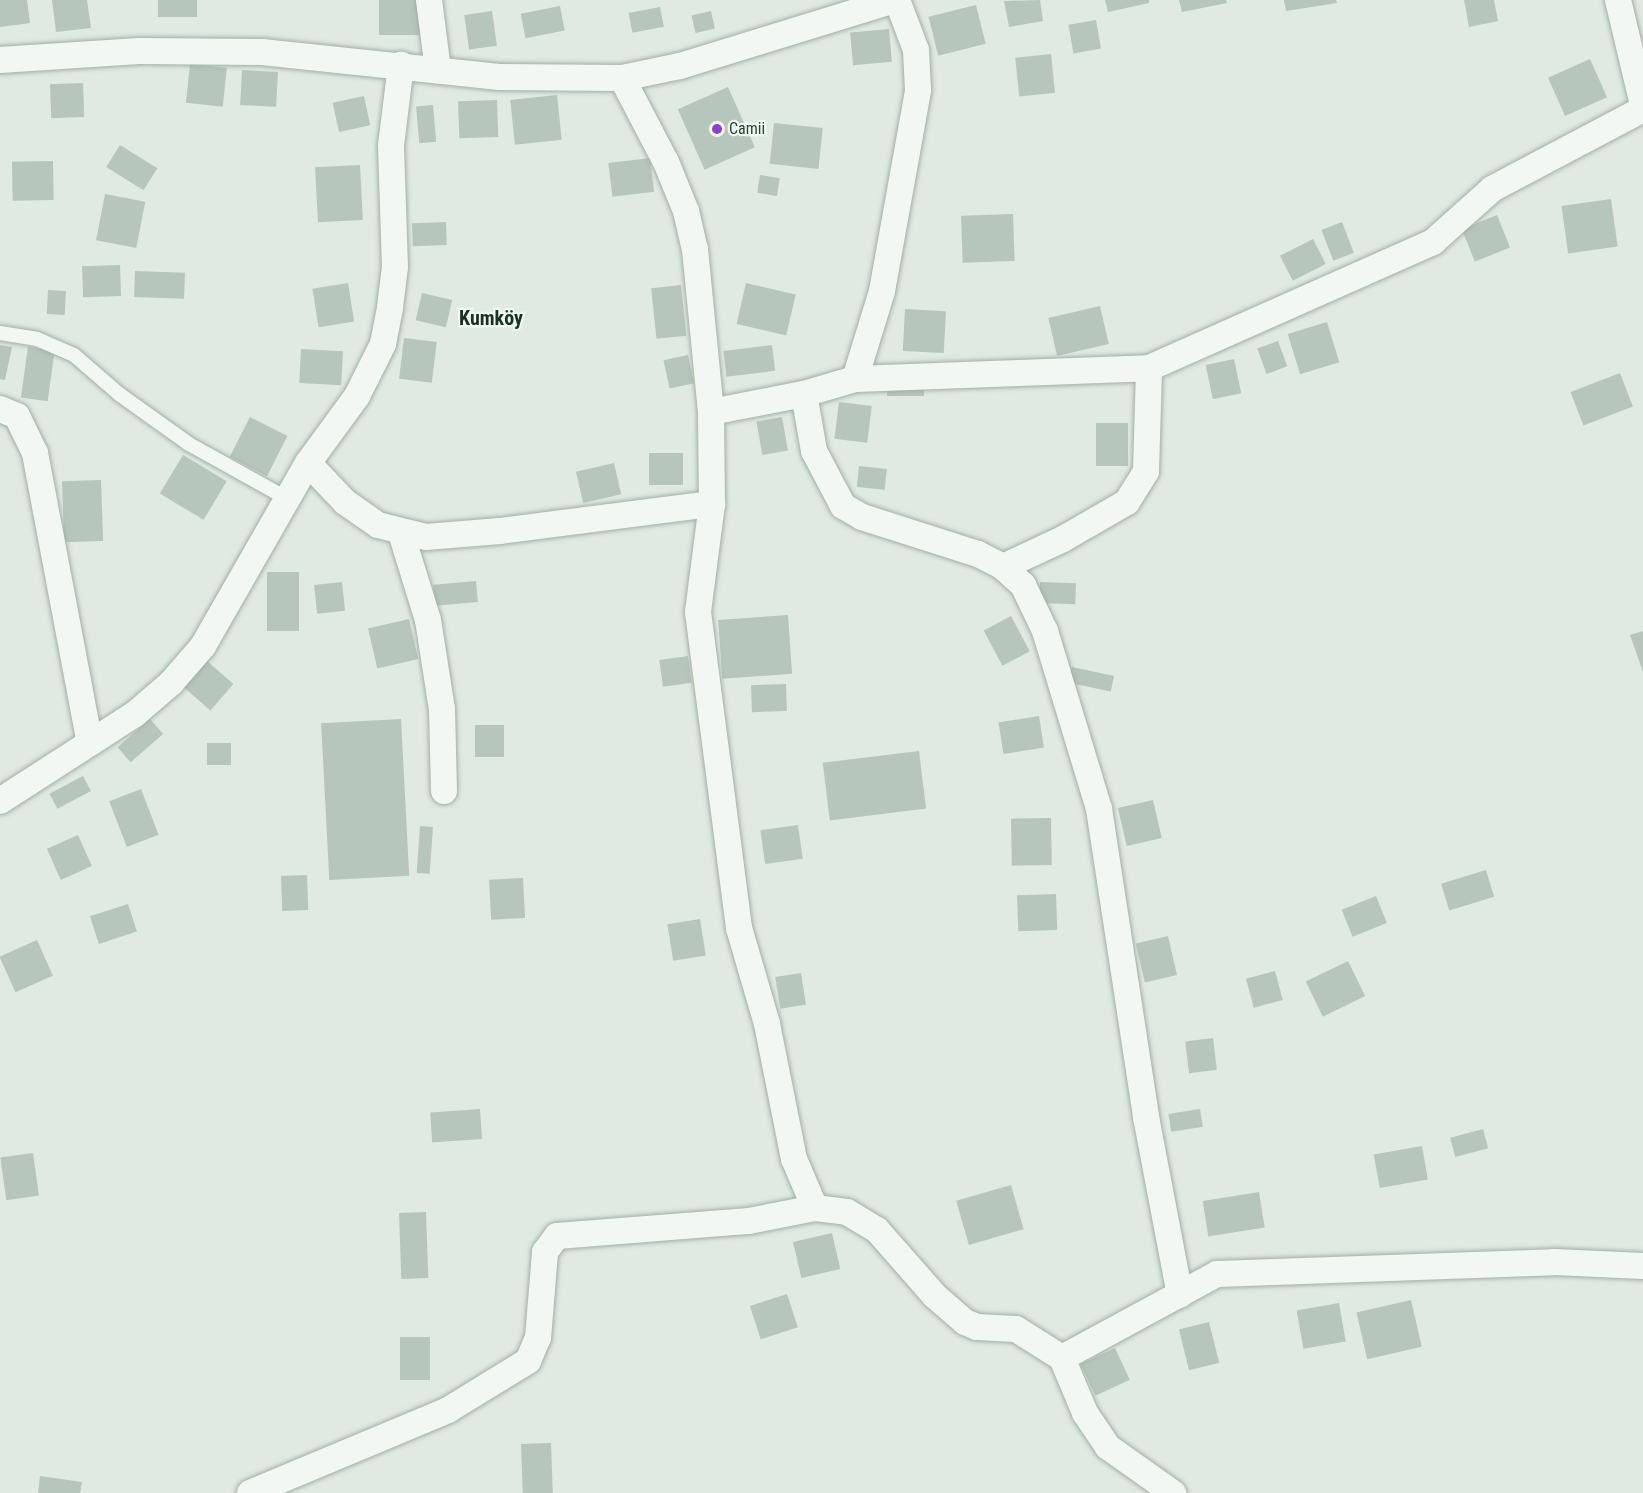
<!DOCTYPE html>
<meta charset="utf-8">
<style>
body{margin:0}
#map{position:relative;width:1643px;height:1493px;overflow:hidden;background:#e0e9e2;font-family:"Roboto Condensed",sans-serif}
div>[style]{position:absolute}
[style*='--x']{left:calc(var(--x)*1px);top:calc(var(--y)*1px);width:calc(var(--w)*1px);rotate:calc(var(--a)*1deg)}
.building>*{inset:0;background:#b7c6bc;transform-origin:0 0}
.roads{filter:drop-shadow(0 0 2px #a1b0a5) drop-shadow(0 0 2px #a1b0a5)}
.lane>*{height:14px;margin:-7px;padding:0 7px;transform-origin:7px;border-radius:7px;background:#f3f7f4}
.street>*{height:26px;margin:-13px;padding:0 13px;transform-origin:13px;border-radius:13px;background:#f3f7f4}
.dots>*{width:16px;height:16px;translate:-50% -50%;box-sizing:border-box;border:3px solid #eff7f1;border-radius:50%}
span{translate:-50% -50%;white-space:nowrap;text-align:center;line-height:1.15;-webkit-text-stroke:4.5px #eff7f1;paint-order:stroke}
.poi-label{font-size:16px;color:#284130}
.left{translate:0 -50%;text-align:left}
.quarter-label{font-size:20px;color:#1a3222;font-weight:700}
</style>
<div id="map">
<div class="building">
<i style="clip-path:polygon(0 0,27px 0,30px 23px,0 27px)"></i>
<i style="clip-path:polygon(52px 0,87px 0,91px 28px,56px 32px)"></i>
<i style="left:158px;top:0;width:39px;height:17px"></i>
<i style="left:379px;top:0;width:41px;height:35px"></i>
<i style="clip-path:polygon(1040px 0,1043px 21px,1009px 27px,1004px 1px)"></i>
<i style="clip-path:polygon(1105px 0,1149px 0,1149px 3px,1108px 12px)"></i>
<i style="clip-path:polygon(1179px 0,1226px 0,1227px 3px,1182px 12px)"></i>
<i style="clip-path:polygon(1284px 0,1336px 0,1337px 3px,1286px 11px)"></i>
<i style="clip-path:polygon(1464px 0,1494px 0,1498px 21px,1469px 27px)"></i>
<i style="left:976px;top:5px;width:40px;height:49px;rotate:76deg"></i>
<i style="left:560px;top:6px;width:25px;height:40px;rotate:79deg"></i>
<i style="left:660px;top:7px;width:20px;height:32px;rotate:79deg"></i>
<i style="left:492px;top:11px;width:35px;height:28px;rotate:82deg"></i>
<i style="left:711px;top:11px;width:18px;height:20px;rotate:77deg"></i>
<i style="left:1096px;top:20px;width:29px;height:28px;rotate:80deg"></i>
<i style="left:889px;top:29px;width:33px;height:39px;rotate:85deg"></i>
<i style="left:1051px;top:54px;width:39px;height:36px;rotate:84deg"></i>
<i style="left:1590px;top:59px;width:42px;height:46px;rotate:66deg"></i>
<i style="left:190px;top:64px;width:37px;height:39px;rotate:6deg"></i>
<i style="left:242px;top:70px;width:36px;height:35px;rotate:3deg"></i>
<i style="left:83px;top:83px;width:34px;height:33px;rotate:88deg"></i>
<i style="left:728px;top:87px;width:66px;height:55px;rotate:66deg"></i>
<i style="left:557px;top:95px;width:45px;height:47px;rotate:84deg"></i>
<i style="left:364px;top:96px;width:30px;height:32px;rotate:78deg"></i>
<i style="left:497px;top:100px;width:37px;height:39px;rotate:88deg"></i>
<i style="left:433px;top:105px;width:37px;height:17px;rotate:85deg"></i>
<i style="left:774px;top:123px;width:49px;height:41px;rotate:6deg"></i>
<i style="left:120px;top:145px;width:44px;height:26px;rotate:32deg"></i>
<i style="left:650px;top:158px;width:34px;height:42px;rotate:83deg"></i>
<i style="left:53px;top:161px;width:39px;height:41px;rotate:89deg"></i>
<i style="left:360px;top:165px;width:55px;height:45px;rotate:87deg"></i>
<i style="left:760px;top:175px;width:20px;height:18px;rotate:9deg"></i>
<i style="left:105px;top:194px;width:41px;height:47px;rotate:11deg"></i>
<i style="left:1611px;top:199px;width:48px;height:50px;rotate:82deg"></i>
<i style="left:1013px;top:214px;width:47px;height:52px;rotate:88deg"></i>
<i style="left:1497px;top:215px;width:35px;height:38px;rotate:68deg"></i>
<i style="left:446px;top:222px;width:23px;height:34px;rotate:88deg"></i>
<i style="left:1342px;top:222px;width:33px;height:22px;rotate:69deg"></i>
<i style="left:1313px;top:239px;width:28px;height:37px;rotate:63deg"></i>
<i style="left:120px;top:265px;width:31px;height:38px;rotate:88deg"></i>
<i style="left:135px;top:271px;width:50px;height:26px;rotate:2deg"></i>
<i style="left:348px;top:283px;width:39px;height:36px;rotate:81deg"></i>
<i style="left:746px;top:283px;width:51px;height:42px;rotate:13deg"></i>
<i style="left:681px;top:285px;width:51px;height:30px;rotate:84deg"></i>
<i style="left:48px;top:290px;width:18px;height:24px;rotate:3deg"></i>
<i style="left:422px;top:293px;width:31px;height:28px;rotate:13deg"></i>
<i style="left:1100px;top:306px;width:39px;height:53px;rotate:77deg"></i>
<i style="left:905px;top:309px;width:41px;height:42px;rotate:3deg"></i>
<i style="left:1327px;top:322px;width:42px;height:41px;rotate:73deg"></i>
<i style="left:404px;top:338px;width:33px;height:41px;rotate:7deg"></i>
<i style="left:1278px;top:341px;width:27px;height:22px;rotate:70deg"></i>
<i style="clip-path:polygon(0 345px,12px 347px,5px 380px,0 379px)"></i>
<i style="left:772px;top:345px;width:26px;height:49px;rotate:83deg"></i>
<i style="left:28px;top:347px;width:27px;height:51px;rotate:8deg"></i>
<i style="left:301px;top:349px;width:42px;height:34px;rotate:3deg"></i>
<i style="left:688px;top:355px;width:29px;height:25px;rotate:78deg"></i>
<i style="left:1234px;top:359px;width:35px;height:29px;rotate:78deg"></i>
<i style="left:1620px;top:373px;width:36px;height:53px;rotate:69deg"></i>
<i style="left:924px;top:383px;width:13px;height:37px;rotate:90deg"></i>
<i style="left:839px;top:402px;width:33px;height:37px;rotate:7deg"></i>
<i style="left:250px;top:417px;width:42px;height:45px;rotate:27deg"></i>
<i style="left:782px;top:417px;width:34px;height:26px;rotate:80deg"></i>
<i style="left:1096px;top:423px;width:32px;height:43px"></i>
<i style="left:649px;top:453px;width:34px;height:32px"></i>
<i style="left:183px;top:455px;width:51px;height:45px;rotate:31deg"></i>
<i style="left:614px;top:463px;width:32px;height:39px;rotate:77deg"></i>
<i style="left:859px;top:466px;width:28px;height:21px;rotate:6deg"></i>
<i style="left:101px;top:480px;width:61px;height:39px;rotate:88deg"></i>
<i style="left:299px;top:572px;width:59px;height:32px;rotate:90deg"></i>
<i style="left:476px;top:581px;width:21px;height:43px;rotate:85deg"></i>
<i style="left:342px;top:582px;width:29px;height:28px;rotate:84deg"></i>
<i style="left:1040px;top:582px;width:36px;height:21px;rotate:2deg"></i>
<i style="left:788px;top:615px;width:59px;height:70px;rotate:86deg"></i>
<i style="left:1011px;top:616px;width:40px;height:31px;rotate:62deg"></i>
<i style="left:409px;top:619px;width:41px;height:42px;rotate:77deg"></i>
<i style="clip-path:polygon(1643px 631px,1643px 672px,1630px 635px)"></i>
<i style="left:688px;top:656px;width:27px;height:29px;rotate:82deg"></i>
<i style="left:207px;top:661px;width:35px;height:35px;rotate:41deg"></i>
<i style="left:1072px;top:667px;width:43px;height:16px;rotate:12deg"></i>
<i style="left:786px;top:684px;width:27px;height:35px;rotate:88deg"></i>
<i style="left:1039px;top:716px;width:32px;height:41px;rotate:81deg"></i>
<i style="left:150px;top:719px;width:20px;height:43px;rotate:49deg"></i>
<i style="left:401px;top:719px;width:157px;height:80px;rotate:87deg"></i>
<i style="left:475px;top:725px;width:29px;height:32px"></i>
<i style="left:207px;top:743px;width:24px;height:22px"></i>
<i style="left:919px;top:751px;width:58px;height:97px;rotate:83deg"></i>
<i style="left:83px;top:776px;width:17px;height:38px;rotate:62deg"></i>
<i style="left:141px;top:789px;width:49px;height:34px;rotate:69deg"></i>
<i style="left:1153px;top:800px;width:39px;height:36px;rotate:77deg"></i>
<i style="left:1051px;top:818px;width:47px;height:40px;rotate:89deg"></i>
<i style="left:798px;top:825px;width:34px;height:38px;rotate:82deg"></i>
<i style="left:420px;top:826px;width:13px;height:47px;rotate:4deg"></i>
<i style="left:78px;top:835px;width:34px;height:34px;rotate:66deg"></i>
<i style="left:1486px;top:870px;width:28px;height:47px;rotate:73deg"></i>
<i style="left:307px;top:875px;width:35px;height:26px;rotate:88deg"></i>
<i style="left:523px;top:878px;width:40px;height:34px;rotate:87deg"></i>
<i style="left:1056px;top:894px;width:36px;height:39px;rotate:88deg"></i>
<i style="left:1376px;top:896px;width:29px;height:37px;rotate:68deg"></i>
<i style="left:128px;top:904px;width:29px;height:40px;rotate:72deg"></i>
<i style="left:700px;top:919px;width:37px;height:33px;rotate:81deg"></i>
<i style="left:1168px;top:936px;width:40px;height:33px;rotate:77deg"></i>
<i style="left:37px;top:940px;width:39px;height:41px;rotate:66deg"></i>
<i style="left:1348px;top:961px;width:39px;height:47px;rotate:64deg"></i>
<i style="left:1275px;top:971px;width:30px;height:30px;rotate:75deg"></i>
<i style="left:801px;top:973px;width:32px;height:26px;rotate:81deg"></i>
<i style="left:1213px;top:1038px;width:32px;height:28px;rotate:83deg"></i>
<i style="left:480px;top:1109px;width:30px;height:50px;rotate:86deg"></i>
<i style="left:1200px;top:1109px;width:18px;height:32px;rotate:81deg"></i>
<i style="left:1483px;top:1129px;width:20px;height:34px;rotate:75deg"></i>
<i style="left:1422px;top:1146px;width:34px;height:49px;rotate:80deg"></i>
<i style="left:33px;top:1153px;width:43px;height:33px;rotate:82deg"></i>
<i style="left:1011px;top:1185px;width:46px;height:57px;rotate:74deg"></i>
<i style="left:1259px;top:1192px;width:36px;height:57px;rotate:81deg"></i>
<i style="left:426px;top:1212px;width:66px;height:27px;rotate:88deg"></i>
<i style="left:832px;top:1233px;width:37px;height:40px;rotate:77deg"></i>
<i style="left:787px;top:1294px;width:35px;height:39px;rotate:72deg"></i>
<i style="left:1411px;top:1300px;width:48px;height:56px;rotate:77deg"></i>
<i style="left:1339px;top:1303px;width:39px;height:43px;rotate:80deg"></i>
<i style="left:1209px;top:1322px;width:42px;height:31px;rotate:76deg"></i>
<i style="left:400px;top:1337px;width:30px;height:43px"></i>
<i style="left:1115px;top:1348px;width:35px;height:38px;rotate:65deg"></i>
<i style="left:551px;top:1443px;width:50px;height:30px;rotate:88deg"></i>
<i style="clip-path:polygon(40px 1476px,82px 1482px,80px 1493px,38px 1493px)"></i>
</div>
<div class="roads">
<div class="lane">
<i style="--x:0;--y:333;--w:37;--a:9"></i>
<i style="--x:37;--y:339;--w:40;--a:23.4"></i>
<i style="--x:74;--y:355;--w:60;--a:40.9"></i>
<i style="--x:119;--y:394;--w:86;--a:35.5"></i>
<i style="--x:189;--y:444;--w:113;--a:29.1"></i>
</div>
<div class="street">
<i style="--x:429;--y:0;--w:71;--a:82.7"></i>
<i style="--x:1618;--y:0;--w:108;--a:76.6"></i>
<i style="--x:0;--y:60;--w:139;--a:-3.7"></i>
<i style="--x:139;--y:51;--w:123;--a:0.5"></i>
<i style="--x:262;--y:52;--w:240;--a:6"></i>
<i style="--x:501;--y:77;--w:121;--a:0.5"></i>
<i style="--x:622;--y:78;--w:59;--a:-11.7"></i>
<i style="--x:680;--y:66;--w:224;--a:-17.1"></i>
<i style="--x:622;--y:78;--w:95;--a:62.4"></i>
<i style="--x:666;--y:162;--w:53;--a:67.8"></i>
<i style="--x:686;--y:211;--w:39;--a:77"></i>
<i style="--x:695;--y:249;--w:164;--a:84.4"></i>
<i style="--x:711;--y:412;--w:92;--a:89.4"></i>
<i style="--x:712;--y:504;--w:109;--a:97.4"></i>
<i style="--x:698;--y:612;--w:319;--a:82.6"></i>
<i style="--x:739;--y:928;--w:100;--a:73.7"></i>
<i style="--x:767;--y:1024;--w:138;--a:78.7"></i>
<i style="--x:794;--y:1159;--w:53;--a:66.8"></i>
<i style="--x:815;--y:1208;--w:32;--a:7"></i>
<i style="--x:847;--y:1212;--w:35;--a:31"></i>
<i style="--x:877;--y:1230;--w:88;--a:48.7"></i>
<i style="--x:935;--y:1296;--w:40;--a:41"></i>
<i style="--x:965;--y:1322;--w:13;--a:23"></i>
<i style="--x:977;--y:1327;--w:39;--a:3"></i>
<i style="--x:1016;--y:1329;--w:54;--a:32.2"></i>
<i style="--x:1062;--y:1358;--w:60;--a:67.3"></i>
<i style="--x:1085;--y:1413;--w:41;--a:55.9"></i>
<i style="--x:1108;--y:1447;--w:80;--a:35.3"></i>
<i style="--x:855;--y:379;--w:294;--a:-2.1"></i>
<i style="--x:804;--y:394;--w:58;--a:80"></i>
<i style="--x:814;--y:451;--w:62;--a:62.2"></i>
<i style="--x:843;--y:506;--w:22;--a:30"></i>
<i style="--x:862;--y:517;--w:122;--a:17.7"></i>
<i style="--x:978;--y:554;--w:28;--a:27"></i>
<i style="--x:1003;--y:567;--w:27;--a:42"></i>
<i style="--x:1023;--y:585;--w:51;--a:64.4"></i>
<i style="--x:1045;--y:631;--w:186;--a:73.1"></i>
<i style="--x:1099;--y:809;--w:312;--a:81.3"></i>
<i style="--x:1146;--y:1117;--w:181;--a:79.2"></i>
<i style="--x:0;--y:409;--w:18;--a:22"></i>
<i style="--x:17;--y:416;--w:41;--a:64.1"></i>
<i style="--x:35;--y:453;--w:295;--a:79.3"></i>
<i style="--x:711;--y:412;--w:95;--a:-11"></i>
<i style="--x:804;--y:394;--w:53;--a:-16.4"></i>
<i style="--x:855;--y:379;--w:92;--a:-72.9"></i>
<i style="--x:882;--y:291;--w:204;--a:-79.8"></i>
<i style="--x:918;--y:90;--w:40;--a:-92.9"></i>
<i style="--x:916;--y:50;--w:53;--a:-110.8"></i>
<i style="--x:308;--y:463;--w:54;--a:46.5"></i>
<i style="--x:345;--y:502;--w:40;--a:34.9"></i>
<i style="--x:378;--y:525;--w:49;--a:14"></i>
<i style="--x:426;--y:537;--w:74;--a:-4.6"></i>
<i style="--x:500;--y:531;--w:214;--a:-7.3"></i>
<i style="--x:401;--y:533;--w:91;--a:72.8"></i>
<i style="--x:428;--y:620;--w:90;--a:81.1"></i>
<i style="--x:442;--y:709;--w:82;--a:88.6"></i>
<i style="--x:1003;--y:567;--w:66;--a:-25"></i>
<i style="--x:1063;--y:539;--w:74;--a:-30"></i>
<i style="--x:1127;--y:502;--w:36;--a:-58"></i>
<i style="--x:1146;--y:471;--w:103;--a:-88.3"></i>
<i style="--x:1149;--y:368;--w:311;--a:-23.9"></i>
<i style="--x:1433;--y:242;--w:79;--a:-41.9"></i>
<i style="--x:1492;--y:189;--w:171;--a:-27.9"></i>
<i style="--x:0;--y:801;--w:161;--a:-32.8"></i>
<i style="--x:135;--y:714;--w:48;--a:-40.7"></i>
<i style="--x:171;--y:683;--w:49;--a:-49.1"></i>
<i style="--x:203;--y:646;--w:211;--a:-60.2"></i>
<i style="--x:308;--y:463;--w:83;--a:-53.8"></i>
<i style="--x:357;--y:396;--w:58;--a:-63.4"></i>
<i style="--x:383;--y:344;--w:38;--a:-79"></i>
<i style="--x:390;--y:307;--w:40;--a:-82.9"></i>
<i style="--x:395;--y:267;--w:122;--a:-91.9"></i>
<i style="--x:391;--y:145;--w:81;--a:-82.9"></i>
<i style="--x:1062;--y:1358;--w:176;--a:-28.5"></i>
<i style="--x:1217;--y:1274;--w:337;--a:-2"></i>
<i style="--x:1554;--y:1262;--w:89;--a:2.6"></i>
<i style="--x:250;--y:1493;--w:215;--a:-22.7"></i>
<i style="--x:448;--y:1410;--w:94;--a:-31.5"></i>
<i style="--x:528;--y:1361;--w:25;--a:-67"></i>
<i style="--x:538;--y:1338;--w:86;--a:-85.3"></i>
<i style="--x:545;--y:1252;--w:20;--a:-53"></i>
<i style="--x:557;--y:1236;--w:193;--a:-4.5"></i>
<i style="--x:749;--y:1221;--w:67;--a:-11.1"></i>
</div>
</div>
<div class="dots">
<i style="left:717px;top:129px;background:#8f3fd4"></i>
</div>
<div class="poi-label">
<span class="left" style="left:729px;top:129px">Camii</span>
</div>
<div class="quarter-label">
<span style="left:491px;top:318px">Kumköy</span>
</div>
</div>
